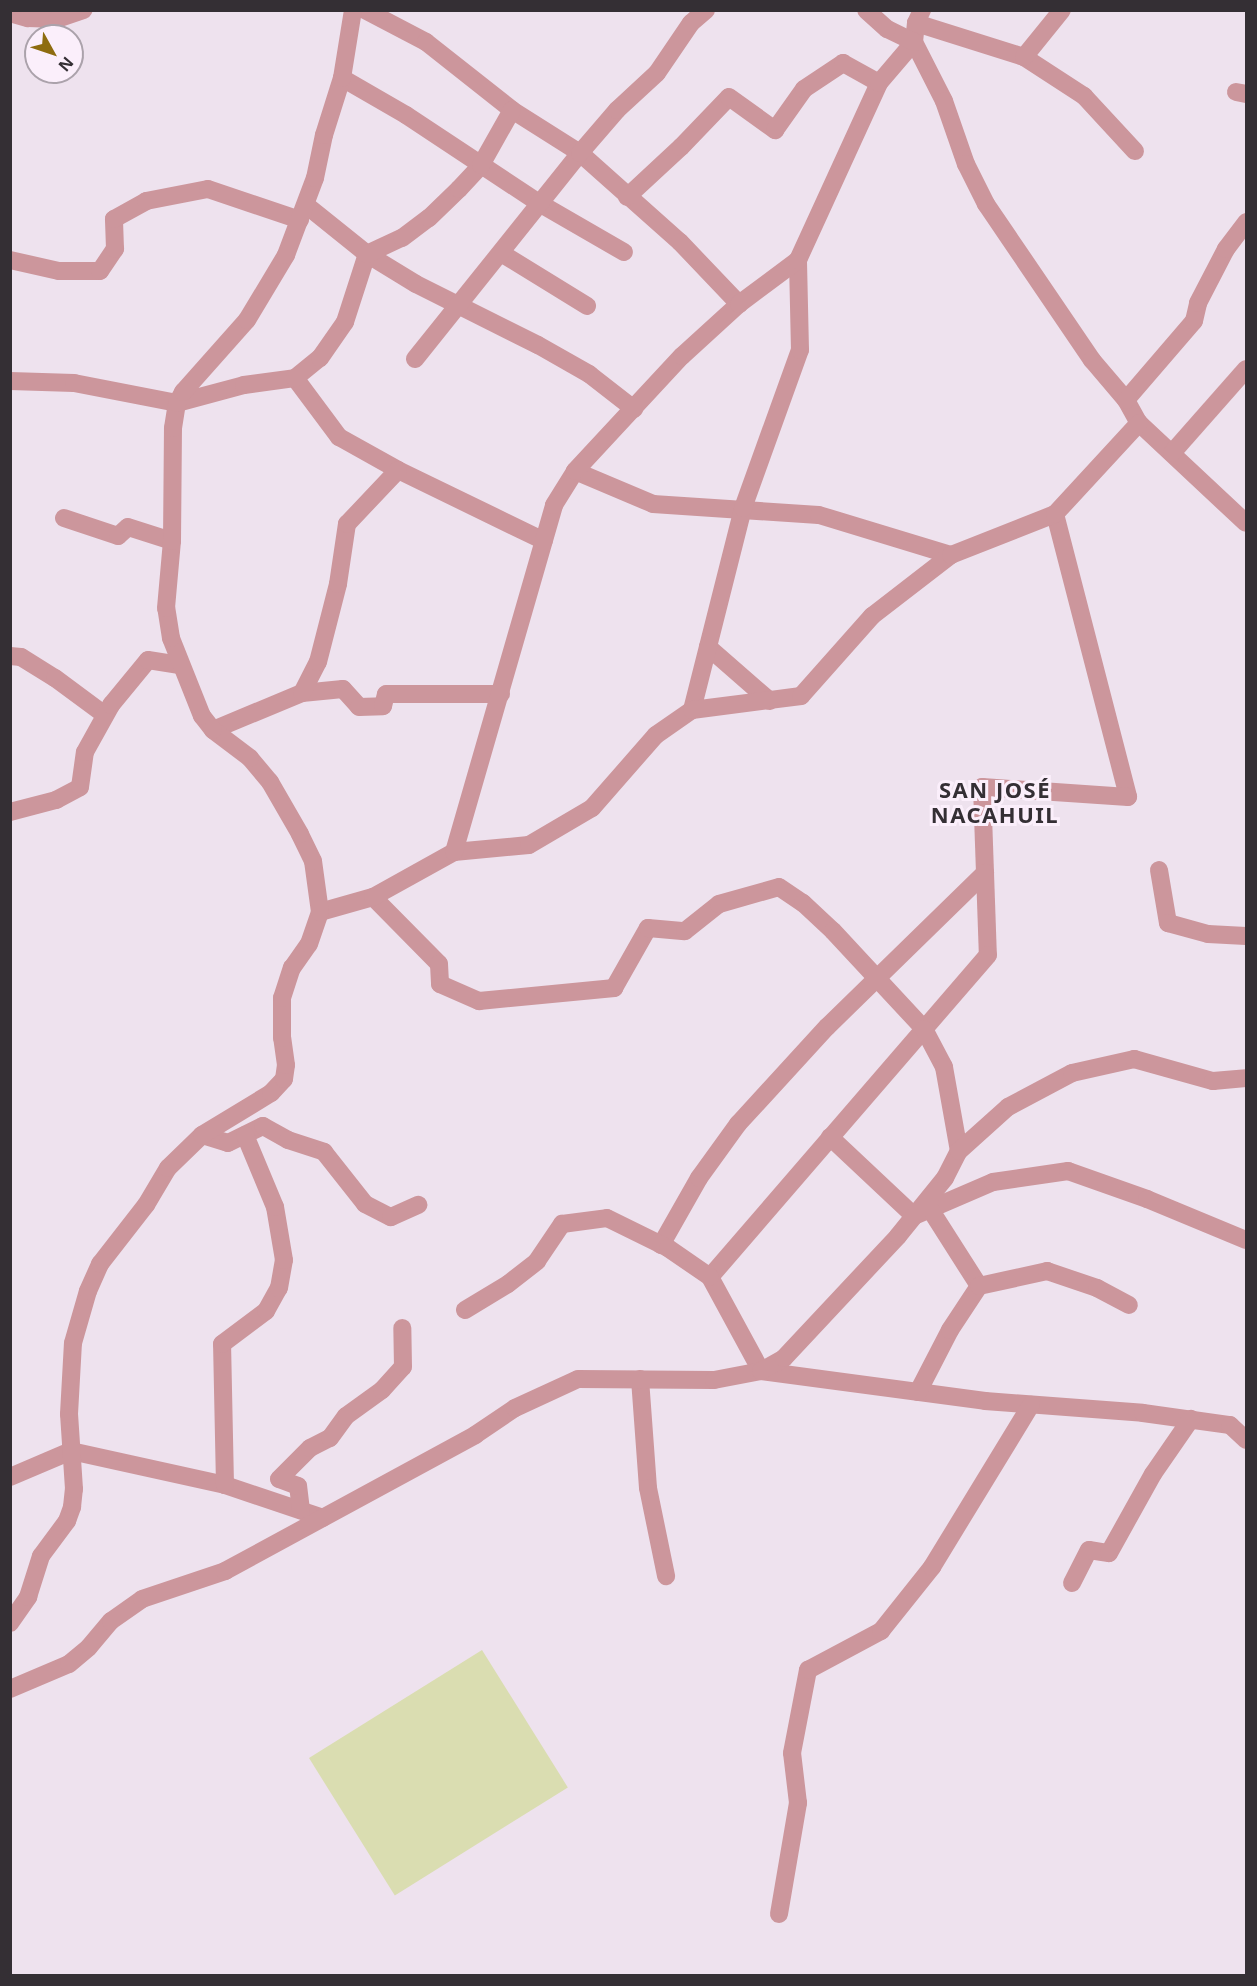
<!DOCTYPE html>
<meta charset="utf-8">
<style>
body{margin:0}
#map{position:relative;width:1257px;height:1986px;overflow:hidden;background:#eee2ee;font-family:"Noto Sans",sans-serif}
div>[style]{position:absolute}
[style*='--x']{left:calc(var(--x)*1px);top:calc(var(--y)*1px);width:calc(var(--w)*1px);rotate:calc(var(--a)*1deg)}
.green>*{inset:0;background:#daddb1;transform-origin:0 0}
.minor>*{height:18px;margin:-9px;padding:0 9px;transform-origin:9px;border-radius:9px;background:#cc969c}
span{translate:-50% -50%;white-space:nowrap;text-align:center;line-height:1.15;-webkit-text-stroke:6px #fbeffb;paint-order:stroke}
.district-label{font-size:22px;color:#342f34;font-weight:700;letter-spacing:1.5px}
.frame{position:absolute;inset:0;border:12px solid #342f34;pointer-events:none}
.north{position:absolute;left:24px;top:24px;width:60px;height:60px;box-sizing:border-box;background:#fbeffb;border:2px solid #aba2ab;border-radius:50%;rotate:130deg;font-size:16px;font-weight:700;line-height:24px;text-align:center;color:#342f34}
.north::after{content:'';display:block;margin:auto;width:21px;height:27px;background:#8e6c0f;clip-path:polygon(50% 0,100% 100%,50% 72%,0 100%)}
</style>
<div id="map">
<div class="green">
<i style="left:482px;top:1650px;width:162px;height:204px;rotate:58deg"></i>
</div>
<div class="minor">
<i style="--x:365;--y:10;--w:69;--a:27.7"></i>
<i style="--x:426;--y:42;--w:110;--a:38.3"></i>
<i style="--x:512;--y:110;--w:80;--a:32.3"></i>
<i style="--x:580;--y:153;--w:134;--a:41.7"></i>
<i style="--x:680;--y:242;--w:86;--a:46.4"></i>
<i style="--x:922;--y:10;--w:14;--a:115"></i>
<i style="--x:916;--y:23;--w:19;--a:96"></i>
<i style="--x:914;--y:42;--w:66;--a:63"></i>
<i style="--x:944;--y:101;--w:67;--a:70.8"></i>
<i style="--x:966;--y:164;--w:45;--a:63.4"></i>
<i style="--x:986;--y:204;--w:189;--a:55.8"></i>
<i style="--x:1092;--y:360;--w:52;--a:49.6"></i>
<i style="--x:1126;--y:400;--w:26;--a:61"></i>
<i style="--x:1139;--y:423;--w:146;--a:43.1"></i>
<i style="--x:10;--y:13;--w:19;--a:16"></i>
<i style="--x:28;--y:18;--w:29;--a:2"></i>
<i style="--x:57;--y:19;--w:28;--a:-19"></i>
<i style="--x:916;--y:23;--w:113;--a:17.5"></i>
<i style="--x:1024;--y:57;--w:72;--a:33"></i>
<i style="--x:1084;--y:96;--w:75;--a:47.2"></i>
<i style="--x:1024;--y:57;--w:60;--a:-51"></i>
<i style="--x:342;--y:78;--w:74;--a:30"></i>
<i style="--x:406;--y:115;--w:159;--a:33.5"></i>
<i style="--x:539;--y:203;--w:98;--a:30"></i>
<i style="--x:1236;--y:92;--w:10;--a:11"></i>
<i style="--x:627;--y:197;--w:74;--a:-42.8"></i>
<i style="--x:681;--y:147;--w:69;--a:-46.2"></i>
<i style="--x:729;--y:97;--w:57;--a:35.7"></i>
<i style="--x:775;--y:130;--w:50;--a:-54.7"></i>
<i style="--x:804;--y:89;--w:47;--a:-33.7"></i>
<i style="--x:843;--y:63;--w:41;--a:29.1"></i>
<i style="--x:306;--y:205;--w:78;--a:38.8"></i>
<i style="--x:367;--y:254;--w:57;--a:31.5"></i>
<i style="--x:416;--y:284;--w:136;--a:26.6"></i>
<i style="--x:538;--y:345;--w:59;--a:29.6"></i>
<i style="--x:589;--y:374;--w:57;--a:37.9"></i>
<i style="--x:501;--y:253;--w:101;--a:31.6"></i>
<i style="--x:10;--y:260;--w:50;--a:12.7"></i>
<i style="--x:59;--y:271;--w:41;--a:0"></i>
<i style="--x:100;--y:271;--w:27;--a:-56"></i>
<i style="--x:115;--y:249;--w:30;--a:-92"></i>
<i style="--x:114;--y:219;--w:37;--a:-29"></i>
<i style="--x:146;--y:201;--w:63;--a:-11"></i>
<i style="--x:208;--y:189;--w:97;--a:18.6"></i>
<i style="--x:415;--y:359;--w:264;--a:-51.3"></i>
<i style="--x:580;--y:153;--w:57;--a:-49.3"></i>
<i style="--x:617;--y:110;--w:54;--a:-42.8"></i>
<i style="--x:657;--y:73;--w:60;--a:-55.8"></i>
<i style="--x:691;--y:23;--w:20;--a:-41"></i>
<i style="--x:295;--y:378;--w:74;--a:53.3"></i>
<i style="--x:339;--y:437;--w:68;--a:29.2"></i>
<i style="--x:398;--y:470;--w:162;--a:25.9"></i>
<i style="--x:10;--y:381;--w:64;--a:1.8"></i>
<i style="--x:74;--y:383;--w:105;--a:11"></i>
<i style="--x:177;--y:403;--w:69;--a:-15"></i>
<i style="--x:244;--y:385;--w:51;--a:-7.8"></i>
<i style="--x:295;--y:378;--w:32;--a:-39"></i>
<i style="--x:320;--y:358;--w:44;--a:-55.2"></i>
<i style="--x:345;--y:322;--w:71;--a:-72.1"></i>
<i style="--x:367;--y:254;--w:38;--a:-25"></i>
<i style="--x:402;--y:238;--w:34;--a:-37"></i>
<i style="--x:429;--y:218;--w:42;--a:-44"></i>
<i style="--x:459;--y:189;--w:33;--a:-47"></i>
<i style="--x:481;--y:165;--w:63;--a:-60.6"></i>
<i style="--x:1126;--y:400;--w:104;--a:-49.3"></i>
<i style="--x:1194;--y:321;--w:18;--a:-77"></i>
<i style="--x:1198;--y:303;--w:61;--a:-62.6"></i>
<i style="--x:1226;--y:249;--w:34;--a:-53"></i>
<i style="--x:1172;--y:453;--w:112;--a:-48.6"></i>
<i style="--x:575;--y:471;--w:85;--a:22.9"></i>
<i style="--x:653;--y:504;--w:166;--a:3.8"></i>
<i style="--x:819;--y:515;--w:138;--a:16.9"></i>
<i style="--x:1055;--y:514;--w:292;--a:75.5"></i>
<i style="--x:1128;--y:797;--w:146;--a:-176.1"></i>
<i style="--x:982;--y:787;--w:168;--a:88"></i>
<i style="--x:988;--y:955;--w:425;--a:130.8"></i>
<i style="--x:710;--y:1277;--w:107;--a:61.5"></i>
<i style="--x:761;--y:1371;--w:226;--a:7.6"></i>
<i style="--x:985;--y:1401;--w:158;--a:4.3"></i>
<i style="--x:1143;--y:1413;--w:88;--a:7.9"></i>
<i style="--x:1230;--y:1425;--w:22;--a:43"></i>
<i style="--x:64;--y:518;--w:57;--a:18.4"></i>
<i style="--x:118;--y:536;--w:13;--a:-42"></i>
<i style="--x:128;--y:527;--w:46;--a:17.7"></i>
<i style="--x:708;--y:647;--w:82;--a:41.1"></i>
<i style="--x:10;--y:656;--w:11;--a:5"></i>
<i style="--x:21;--y:657;--w:40;--a:32"></i>
<i style="--x:55;--y:678;--w:62;--a:36.5"></i>
<i style="--x:302;--y:693;--w:41;--a:-5.6"></i>
<i style="--x:343;--y:689;--w:24;--a:48"></i>
<i style="--x:359;--y:707;--w:24;--a:-2"></i>
<i style="--x:383;--y:706;--w:12;--a:-76"></i>
<i style="--x:386;--y:694;--w:115;--a:0"></i>
<i style="--x:692;--y:710;--w:208;--a:-75.8"></i>
<i style="--x:743;--y:508;--w:168;--a:-70.2"></i>
<i style="--x:800;--y:350;--w:90;--a:-91.3"></i>
<i style="--x:213;--y:730;--w:96;--a:-22.6"></i>
<i style="--x:302;--y:693;--w:35;--a:-63"></i>
<i style="--x:318;--y:662;--w:81;--a:-75.6"></i>
<i style="--x:338;--y:584;--w:61;--a:-81.5"></i>
<i style="--x:347;--y:524;--w:74;--a:-46.6"></i>
<i style="--x:10;--y:812;--w:48;--a:-14.6"></i>
<i style="--x:56;--y:800;--w:27;--a:-28"></i>
<i style="--x:80;--y:787;--w:35;--a:-82"></i>
<i style="--x:85;--y:752;--w:54;--a:-61"></i>
<i style="--x:111;--y:705;--w:58;--a:-50.6"></i>
<i style="--x:148;--y:660;--w:32;--a:9"></i>
<i style="--x:454;--y:852;--w:75;--a:-5.3"></i>
<i style="--x:529;--y:845;--w:73;--a:-30.4"></i>
<i style="--x:592;--y:808;--w:97;--a:-48.8"></i>
<i style="--x:656;--y:735;--w:44;--a:-34.8"></i>
<i style="--x:692;--y:710;--w:110;--a:-7.3"></i>
<i style="--x:801;--y:696;--w:107;--a:-48.4"></i>
<i style="--x:872;--y:616;--w:100;--a:-37.7"></i>
<i style="--x:951;--y:555;--w:112;--a:-21.5"></i>
<i style="--x:1055;--y:514;--w:124;--a:-47.3"></i>
<i style="--x:1159;--y:870;--w:54;--a:80.4"></i>
<i style="--x:1168;--y:923;--w:41;--a:15.4"></i>
<i style="--x:1208;--y:934;--w:38;--a:3"></i>
<i style="--x:373;--y:897;--w:94;--a:45.4"></i>
<i style="--x:439;--y:964;--w:20;--a:87"></i>
<i style="--x:440;--y:984;--w:43;--a:23.6"></i>
<i style="--x:479;--y:1001;--w:136;--a:-5.5"></i>
<i style="--x:614;--y:988;--w:69;--a:-60.5"></i>
<i style="--x:648;--y:928;--w:37;--a:5"></i>
<i style="--x:685;--y:931;--w:43;--a:-38.5"></i>
<i style="--x:719;--y:904;--w:62;--a:-15.8"></i>
<i style="--x:779;--y:887;--w:29;--a:34"></i>
<i style="--x:803;--y:903;--w:41;--a:43"></i>
<i style="--x:833;--y:931;--w:134;--a:47.1"></i>
<i style="--x:924;--y:1029;--w:43;--a:62.2"></i>
<i style="--x:944;--y:1067;--w:85;--a:79.9"></i>
<i style="--x:320;--y:912;--w:55;--a:-15.8"></i>
<i style="--x:373;--y:897;--w:93;--a:-29.1"></i>
<i style="--x:454;--y:852;--w:361;--a:-73.9"></i>
<i style="--x:554;--y:505;--w:40;--a:-58"></i>
<i style="--x:575;--y:471;--w:157;--a:-47.1"></i>
<i style="--x:682;--y:356;--w:77;--a:-42.4"></i>
<i style="--x:739;--y:304;--w:74;--a:-36.7"></i>
<i style="--x:798;--y:260;--w:195;--a:-65.4"></i>
<i style="--x:879;--y:83;--w:54;--a:-49.5"></i>
<i style="--x:914;--y:42;--w:30;--a:-154"></i>
<i style="--x:887;--y:29;--w:28;--a:-138"></i>
<i style="--x:202;--y:1135;--w:27;--a:17"></i>
<i style="--x:228;--y:1143;--w:39;--a:-26"></i>
<i style="--x:263;--y:1126;--w:29;--a:29"></i>
<i style="--x:288;--y:1140;--w:38;--a:18"></i>
<i style="--x:324;--y:1152;--w:66;--a:51.7"></i>
<i style="--x:365;--y:1204;--w:29;--a:27"></i>
<i style="--x:391;--y:1217;--w:30;--a:-24"></i>
<i style="--x:830;--y:1137;--w:115;--a:43.2"></i>
<i style="--x:914;--y:1216;--w:86;--a:-23.3"></i>
<i style="--x:993;--y:1182;--w:76;--a:-8.3"></i>
<i style="--x:1068;--y:1171;--w:84;--a:19.5"></i>
<i style="--x:1147;--y:1199;--w:107;--a:22.5"></i>
<i style="--x:930;--y:1209;--w:91;--a:57.5"></i>
<i style="--x:661;--y:1245;--w:77;--a:-60.4"></i>
<i style="--x:699;--y:1178;--w:67;--a:-54.2"></i>
<i style="--x:738;--y:1124;--w:132;--a:-47.5"></i>
<i style="--x:827;--y:1027;--w:221;--a:-44.3"></i>
<i style="--x:465;--y:1310;--w:50;--a:-31.2"></i>
<i style="--x:508;--y:1284;--w:37;--a:-38"></i>
<i style="--x:537;--y:1261;--w:45;--a:-56"></i>
<i style="--x:562;--y:1224;--w:45;--a:-7.6"></i>
<i style="--x:607;--y:1218;--w:68;--a:26.2"></i>
<i style="--x:668;--y:1248;--w:51;--a:34.6"></i>
<i style="--x:640;--y:1379;--w:109;--a:85.8"></i>
<i style="--x:648;--y:1488;--w:90;--a:78.4"></i>
<i style="--x:918;--y:1392;--w:70;--a:-62.7"></i>
<i style="--x:950;--y:1330;--w:53;--a:-56.6"></i>
<i style="--x:979;--y:1286;--w:70;--a:-12.4"></i>
<i style="--x:1047;--y:1271;--w:53;--a:18.8"></i>
<i style="--x:1097;--y:1288;--w:36;--a:28"></i>
<i style="--x:10;--y:1477;--w:66;--a:-23.1"></i>
<i style="--x:71;--y:1451;--w:158;--a:12.4"></i>
<i style="--x:225;--y:1485;--w:103;--a:18.6"></i>
<i style="--x:225;--y:1485;--w:141;--a:-91.2"></i>
<i style="--x:222;--y:1344;--w:55;--a:-36.9"></i>
<i style="--x:266;--y:1311;--w:26;--a:-61"></i>
<i style="--x:279;--y:1288;--w:28;--a:-80"></i>
<i style="--x:284;--y:1260;--w:54;--a:-99.6"></i>
<i style="--x:275;--y:1207;--w:78;--a:-112.6"></i>
<i style="--x:301;--y:1510;--w:24;--a:-97"></i>
<i style="--x:298;--y:1486;--w:20;--a:-160"></i>
<i style="--x:279;--y:1479;--w:44;--a:-45"></i>
<i style="--x:310;--y:1448;--w:22;--a:-27"></i>
<i style="--x:330;--y:1438;--w:27;--a:-54"></i>
<i style="--x:346;--y:1416;--w:44;--a:-35.8"></i>
<i style="--x:382;--y:1390;--w:31;--a:-48"></i>
<i style="--x:403;--y:1367;--w:39;--a:-91"></i>
<i style="--x:1072;--y:1583;--w:37;--a:-63"></i>
<i style="--x:1089;--y:1550;--w:20;--a:9"></i>
<i style="--x:1109;--y:1553;--w:90;--a:-60.9"></i>
<i style="--x:1153;--y:1474;--w:67;--a:-55.4"></i>
<i style="--x:10;--y:1623;--w:32;--a:-55"></i>
<i style="--x:28;--y:1597;--w:43;--a:-72.4"></i>
<i style="--x:41;--y:1556;--w:44;--a:-53.4"></i>
<i style="--x:67;--y:1521;--w:15;--a:-70"></i>
<i style="--x:72;--y:1507;--w:18;--a:-84"></i>
<i style="--x:74;--y:1489;--w:75;--a:-93.8"></i>
<i style="--x:69;--y:1414;--w:71;--a:-86.8"></i>
<i style="--x:73;--y:1343;--w:54;--a:-73.9"></i>
<i style="--x:88;--y:1291;--w:30;--a:-66"></i>
<i style="--x:100;--y:1264;--w:75;--a:-52.1"></i>
<i style="--x:146;--y:1205;--w:43;--a:-59.3"></i>
<i style="--x:168;--y:1168;--w:47;--a:-44.1"></i>
<i style="--x:202;--y:1135;--w:81;--a:-31.3"></i>
<i style="--x:271;--y:1093;--w:19;--a:-47"></i>
<i style="--x:284;--y:1079;--w:14;--a:-82"></i>
<i style="--x:286;--y:1065;--w:27;--a:-98"></i>
<i style="--x:282;--y:1038;--w:40;--a:-90"></i>
<i style="--x:282;--y:998;--w:32;--a:-72"></i>
<i style="--x:292;--y:968;--w:29;--a:-55"></i>
<i style="--x:309;--y:944;--w:34;--a:-71"></i>
<i style="--x:320;--y:912;--w:51;--a:-97.8"></i>
<i style="--x:313;--y:861;--w:30;--a:-116"></i>
<i style="--x:300;--y:834;--w:60;--a:-120"></i>
<i style="--x:270;--y:782;--w:31;--a:-130"></i>
<i style="--x:250;--y:758;--w:46;--a:-142.9"></i>
<i style="--x:213;--y:730;--w:18;--a:-128"></i>
<i style="--x:202;--y:716;--w:84;--a:-111.7"></i>
<i style="--x:171;--y:638;--w:30;--a:-99"></i>
<i style="--x:166;--y:608;--w:67;--a:-84.9"></i>
<i style="--x:172;--y:541;--w:113;--a:-89.5"></i>
<i style="--x:173;--y:428;--w:25;--a:-81"></i>
<i style="--x:177;--y:403;--w:13;--a:-61"></i>
<i style="--x:183;--y:392;--w:96;--a:-48.4"></i>
<i style="--x:247;--y:320;--w:76;--a:-59"></i>
<i style="--x:286;--y:255;--w:82;--a:-69.4"></i>
<i style="--x:315;--y:178;--w:44;--a:-78.2"></i>
<i style="--x:324;--y:135;--w:60;--a:-72.5"></i>
<i style="--x:342;--y:78;--w:69;--a:-80.8"></i>
<i style="--x:10;--y:1689;--w:64;--a:-23"></i>
<i style="--x:69;--y:1664;--w:26;--a:-40"></i>
<i style="--x:89;--y:1647;--w:34;--a:-50"></i>
<i style="--x:111;--y:1621;--w:38;--a:-35"></i>
<i style="--x:142;--y:1599;--w:88;--a:-18.6"></i>
<i style="--x:225;--y:1571;--w:285;--a:-28.5"></i>
<i style="--x:475;--y:1435;--w:48;--a:-34"></i>
<i style="--x:515;--y:1408;--w:69;--a:-24.7"></i>
<i style="--x:578;--y:1379;--w:136;--a:0.4"></i>
<i style="--x:714;--y:1380;--w:48;--a:-10.8"></i>
<i style="--x:761;--y:1371;--w:26;--a:-29"></i>
<i style="--x:784;--y:1358;--w:167;--a:-46.9"></i>
<i style="--x:898;--y:1236;--w:75;--a:-51"></i>
<i style="--x:945;--y:1178;--w:30;--a:-63"></i>
<i style="--x:959;--y:1151;--w:66;--a:-41.9"></i>
<i style="--x:1008;--y:1107;--w:72;--a:-28"></i>
<i style="--x:1072;--y:1073;--w:64;--a:-12.7"></i>
<i style="--x:1134;--y:1059;--w:82;--a:15.6"></i>
<i style="--x:1213;--y:1081;--w:33;--a:-5"></i>
<i style="--x:779;--y:1914;--w:113;--a:-80.3"></i>
<i style="--x:798;--y:1803;--w:50;--a:-96.8"></i>
<i style="--x:792;--y:1753;--w:85;--a:-79.1"></i>
<i style="--x:808;--y:1670;--w:83;--a:-28.1"></i>
<i style="--x:881;--y:1631;--w:82;--a:-51.4"></i>
<i style="--x:932;--y:1567;--w:190;--a:-58.6"></i>
</div>
<div class="district-label">
<span style="left:995px;top:802px">SAN JOSÉ<br>NACAHUIL</span>
</div>
<div class="frame"></div>
<div class="north">N</div>
</div>
